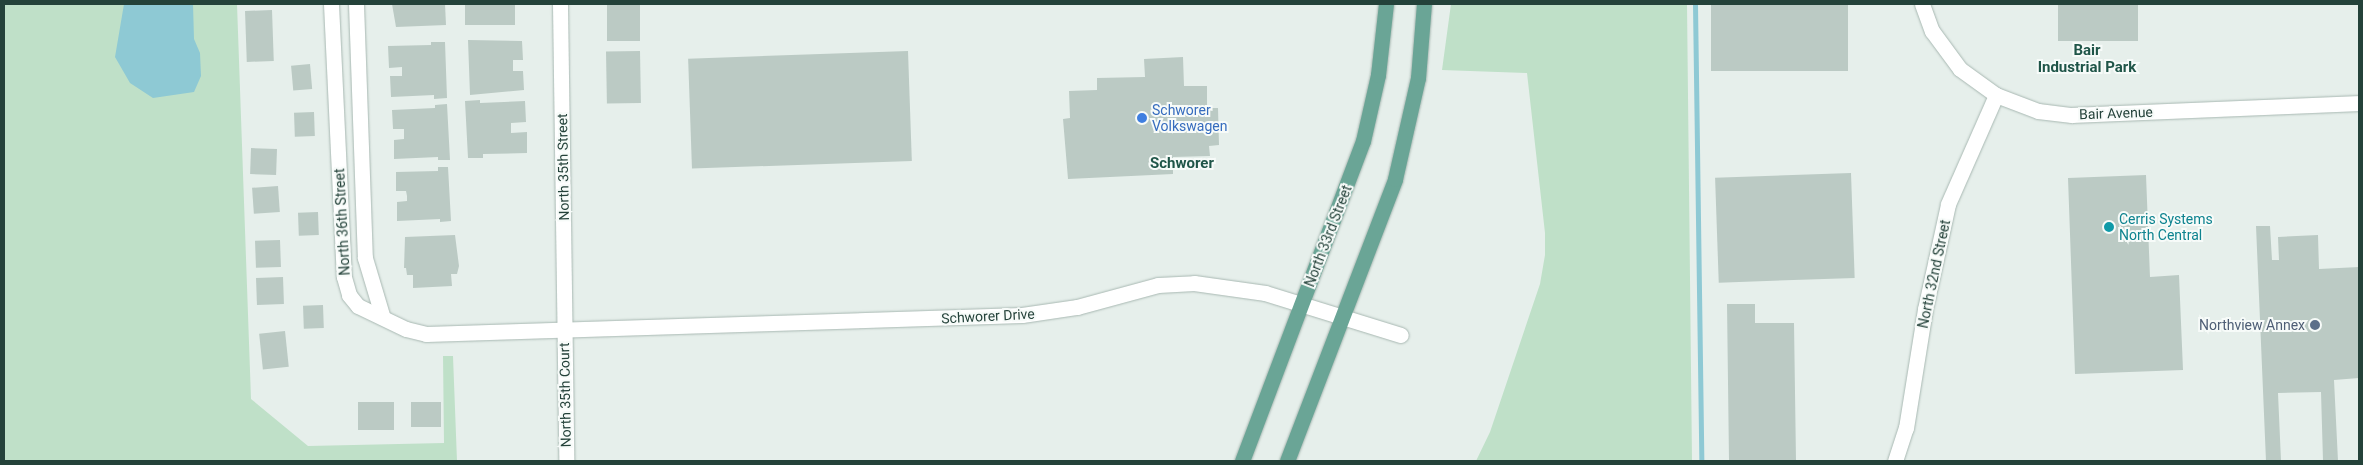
<!DOCTYPE html>
<style>
body{margin:0}
#map{position:relative;width:2363px;height:465px;overflow:hidden;background:#e6efeb;font-family:Roboto,sans-serif}
div>[style]{position:absolute}
[style*='--x']{left:calc(var(--x)*1px);top:calc(var(--y)*1px);width:calc(var(--w)*1px);rotate:calc(var(--a)*1deg)}
.green>*{inset:0;background:#bfe0c8}
.water>*{inset:0;background:#8ec9d4}
.stream>*{height:5px;margin:-2.5px;padding:0 2.5px;transform-origin:2.5px;border-radius:2.5px;background:#8ec9d4}
.building>*{inset:0;background:#bbcac4;transform-origin:0 0}
.roads{filter:drop-shadow(0 0 1px #a8b8b2) drop-shadow(0 0 1px #a8b8b2)}
.minor>*{height:15px;margin:-7.5px;padding:0 7.5px;transform-origin:7.5px;border-radius:7.5px;background:#fff}
.major>*{height:15px;margin:-7.5px;padding:0 7.5px;transform-origin:7.5px;border-radius:7.5px;background:#6aa596}
.dots>*{width:14px;height:14px;translate:-50% -50%;box-sizing:border-box;border:2px solid #f7fbf9;border-radius:50%}
span{translate:-50% -50%;white-space:nowrap;text-align:center;line-height:1.15;-webkit-text-stroke:4px #f7fbf9;paint-order:stroke}
.shop-label{font-size:14px;color:#366cbe}
.left{translate:0 -50%;text-align:left}
.street-label{font-size:14px;color:#24423a}
.culture-label{font-size:14px;color:#0d838f}
.service-label{font-size:14px;color:#4e5e75}
.right{translate:-100% -50%;text-align:right}
.neighbourhood-label{font-size:15px;color:#1f5548;font-weight:700}
.frame{position:absolute;inset:0;border:5px solid #24423a;pointer-events:none}
</style>
<div id="map">
<div class="green">
<i style="clip-path:polygon(4px 4px,237px 4px,251px 399px,308px 446px,444px 443px,443px 356px,453px 356px,457px 461px,4px 461px)"></i>
<i style="clip-path:polygon(1451px 4px,1687px 4px,1692px 461px,1476px 461px,1490px 432px,1540px 284px,1545px 255px,1545px 233px,1527px 73px,1442px 70px)"></i>
</div>
<div class="water">
<i style="clip-path:polygon(124px 4px,193px 4px,194px 39px,200px 53px,201px 76px,194px 92px,153px 98px,130px 83px,115px 57px)"></i>
</div>
<div class="stream">
<i style="--x:1695;--y:4;--w:457;--a:89.2"></i>
</div>
<div class="building">
<i style="clip-path:polygon(392px 4px,445px 4px,446px 25px,396px 27px)"></i>
<i style="left:465px;top:4px;width:50px;height:21px"></i>
<i style="left:607px;top:4px;width:33px;height:37px"></i>
<i style="left:1711px;top:4px;width:137px;height:67px"></i>
<i style="left:2058px;top:4px;width:80px;height:37px"></i>
<i style="left:272px;top:10px;width:51px;height:27px;rotate:88deg"></i>
<i style="clip-path:polygon(468px 40px,522px 41px,523px 60px,513px 60px,513px 71px,523px 71px,524px 90px,470px 95px)"></i>
<i style="clip-path:polygon(431px 42px,445px 42px,447px 98px,434px 99px,434px 95px,391px 97px,390px 76px,402px 76px,402px 67px,389px 68px,388px 46px,431px 45px)"></i>
<i style="left:640px;top:51px;width:52px;height:34px;rotate:89deg"></i>
<i style="left:908px;top:51px;width:110px;height:220px;rotate:88deg"></i>
<i style="clip-path:polygon(1183px 57px,1184px 86px,1207px 86px,1207px 108px,1218px 108px,1219px 145px,1209px 146px,1210px 156px,1173px 157px,1173px 174px,1068px 179px,1063px 119px,1070px 118px,1069px 91px,1097px 90px,1097px 78px,1145px 77px,1144px 59px)"></i>
<i style="left:310px;top:64px;width:25px;height:19px;rotate:85deg"></i>
<i style="clip-path:polygon(480px 100px,480px 103px,525px 101px,526px 122px,511px 123px,511px 133px,527px 132px,527px 153px,483px 154px,483px 158px,468px 158px,465px 101px)"></i>
<i style="clip-path:polygon(447px 104px,450px 160px,438px 160px,438px 157px,394px 159px,394px 140px,404px 139px,404px 129px,393px 129px,392px 110px,435px 108px,435px 105px)"></i>
<i style="left:314px;top:112px;width:24px;height:20px;rotate:88deg"></i>
<i style="left:277px;top:149px;width:26px;height:26px;rotate:92deg"></i>
<i style="clip-path:polygon(438px 167px,448px 167px,451px 221px,440px 222px,440px 219px,397px 221px,397px 202px,407px 201px,407px 196px,406px 191px,396px 191px,396px 172px,438px 171px)"></i>
<i style="left:1851px;top:173px;width:105px;height:136px;rotate:88deg"></i>
<i style="clip-path:polygon(2146px 175px,2150px 277px,2179px 275px,2183px 370px,2075px 374px,2068px 178px)"></i>
<i style="left:278px;top:186px;width:26px;height:26px;rotate:86deg"></i>
<i style="left:318px;top:212px;width:23px;height:20px;rotate:88deg"></i>
<i style="clip-path:polygon(2256px 226px,2270px 226px,2272px 260px,2279px 260px,2278px 237px,2318px 235px,2319px 269px,2359px 267px,2359px 378px,2334px 380px,2338px 461px,2323px 461px,2321px 392px,2278px 393px,2281px 461px,2266px 461px)"></i>
<i style="clip-path:polygon(455px 235px,459px 266px,457px 274px,451px 274px,452px 286px,413px 288px,413px 275px,407px 275px,406px 268px,404px 268px,405px 237px)"></i>
<i style="left:280px;top:240px;width:27px;height:25px;rotate:88deg"></i>
<i style="left:283px;top:277px;width:27px;height:27px;rotate:88deg"></i>
<i style="clip-path:polygon(1727px 304px,1755px 304px,1755px 323px,1794px 323px,1796px 461px,1729px 461px)"></i>
<i style="left:323px;top:305px;width:23px;height:20px;rotate:88deg"></i>
<i style="left:285px;top:331px;width:36px;height:26px;rotate:84deg"></i>
<i style="left:394px;top:402px;width:28px;height:36px;rotate:90deg"></i>
<i style="left:411px;top:402px;width:30px;height:25px"></i>
</div>
<div class="roads">
<div class="minor">
<i style="--x:331;--y:4;--w:273;--a:87.3"></i>
<i style="--x:344;--y:277;--w:19;--a:74"></i>
<i style="--x:349;--y:295;--w:14;--a:51"></i>
<i style="--x:358;--y:306;--w:53;--a:25.6"></i>
<i style="--x:406;--y:329;--w:21;--a:14"></i>
<i style="--x:426;--y:334;--w:596;--a:-1.83"></i>
<i style="--x:1022;--y:315;--w:56;--a:-8.3"></i>
<i style="--x:1077;--y:307;--w:84;--a:-15.2"></i>
<i style="--x:1158;--y:285;--w:36;--a:-3"></i>
<i style="--x:1194;--y:283;--w:72;--a:8"></i>
<i style="--x:1265;--y:293;--w:142;--a:17.2"></i>
<i style="--x:356;--y:4;--w:254;--a:88"></i>
<i style="--x:365;--y:258;--w:59;--a:73.4"></i>
<i style="--x:560;--y:4;--w:457;--a:89.2"></i>
<i style="--x:1922;--y:4;--w:29;--a:70"></i>
<i style="--x:1932;--y:31;--w:47;--a:53.6"></i>
<i style="--x:1960;--y:69;--w:44;--a:35.8"></i>
<i style="--x:1996;--y:95;--w:45;--a:20.9"></i>
<i style="--x:2038;--y:111;--w:34;--a:7"></i>
<i style="--x:2072;--y:115;--w:287;--a:-2.4"></i>
<i style="--x:1895;--y:461;--w:35;--a:-72"></i>
<i style="--x:1906;--y:428;--w:121;--a:-80.9"></i>
<i style="--x:1925;--y:309;--w:107;--a:-77.6"></i>
<i style="--x:1948;--y:204;--w:119;--a:-66.2"></i>
</div>
<div class="major">
<i style="--x:1242;--y:461;--w:342;--a:-69.3"></i>
<i style="--x:1363;--y:141;--w:68;--a:-77.2"></i>
<i style="--x:1378;--y:75;--w:71;--a:-83.6"></i>
<i style="--x:1287;--y:461;--w:302;--a:-69"></i>
<i style="--x:1395;--y:179;--w:104;--a:-77.2"></i>
<i style="--x:1418;--y:78;--w:74;--a:-85.4"></i>
</div>
</div>
<div class="dots">
<i style="left:1142px;top:118px;background:#3f7fe0"></i>
<i style="left:2109px;top:227px;background:#0f9aa8"></i>
<i style="left:2315px;top:325px;background:#5c6f8a"></i>
</div>
<div class="shop-label">
<span class="left" style="left:1152px;top:118px">Schworer<br>Volkswagen</span>
</div>
<div class="street-label">
<span style="left:2116px;top:113px;rotate:-2deg">Bair Avenue</span>
<span style="left:563px;top:167px;rotate:-91deg">North 35th Street</span>
<span style="left:342px;top:222px;rotate:-93deg">North 36th Street</span>
<span style="left:1328px;top:236px;rotate:-69deg">North 33rd Street</span>
<span style="left:1934px;top:274px;rotate:-78deg">North 32nd Street</span>
<span style="left:988px;top:316px;rotate:-3deg">Schworer Drive</span>
<span style="left:565px;top:395px;rotate:-91deg">North 35th Court</span>
</div>
<div class="culture-label">
<span class="left" style="left:2119px;top:227px">Cerris Systems<br>North Central</span>
</div>
<div class="service-label">
<span class="right" style="left:2305px;top:325px">Northview Annex</span>
</div>
<div class="neighbourhood-label">
<span style="left:2087px;top:59px">Bair<br>Industrial Park</span>
<span style="left:1182px;top:164px">Schworer</span>
</div>
<div class="frame"></div>
</div>
